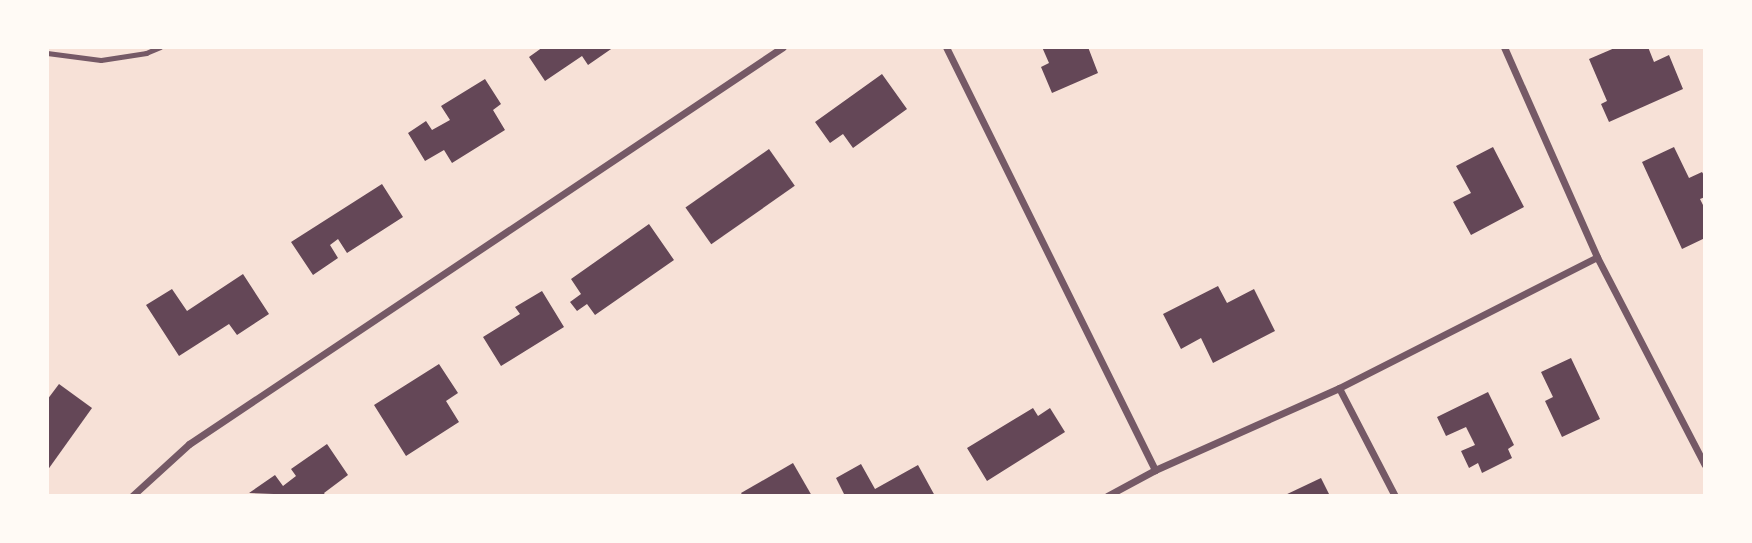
<!DOCTYPE html>
<style>
body{margin:0}
#map{position:relative;width:1752px;height:543px;overflow:hidden;background:#f7e1d7;font-family:Quicksand,sans-serif}
div>[style]{position:absolute}
[style*='--x']{left:calc(var(--x)*1px);top:calc(var(--y)*1px);width:calc(var(--w)*1px);rotate:calc(var(--a)*1deg)}
.building>*{inset:0;background:#644757;transform-origin:0 0}
.service>*{height:5px;margin:-2.5px;padding:0 2.5px;transform-origin:2.5px;border-radius:2.5px;background:#755966}
.minor>*{height:7px;margin:-3.5px;padding:0 3.5px;transform-origin:3.5px;border-radius:3.5px;background:#755966}
span{translate:-50% -50%;white-space:nowrap;text-align:center;line-height:1.15;-webkit-text-stroke:5px #fffaf5;paint-order:stroke}
.frame{position:absolute;inset:0;border:49px solid #fffaf5;pointer-events:none}
</style>
<div id="map">
<div class="building">
<i style="clip-path:polygon(543px 47px,614px 47px,588px 65px,582px 56px,545px 81px,529px 57px)"></i>
<i style="clip-path:polygon(1042px 47px,1088px 47px,1098px 73px,1052px 93px,1041px 67px,1049px 63px)"></i>
<i style="clip-path:polygon(1617px 47px,1648px 47px,1654px 62px,1669px 55px,1683px 89px,1609px 122px,1601px 104px,1607px 101px,1589px 59px)"></i>
<i style="clip-path:polygon(882px 74px,907px 109px,853px 148px,843px 134px,830px 143px,815px 122px)"></i>
<i style="clip-path:polygon(485px 79px,501px 104px,493px 110px,505px 130px,452px 163px,444px 150px,425px 161px,408px 133px,426px 121px,432px 130px,450px 120px,441px 106px)"></i>
<i style="clip-path:polygon(1493px 147px,1524px 207px,1471px 235px,1453px 202px,1471px 193px,1456px 166px)"></i>
<i style="clip-path:polygon(1674px 147px,1689px 178px,1702px 172px,1705px 177px,1705px 197px,1700px 199px,1705px 209px,1705px 238px,1682px 249px,1642px 162px)"></i>
<i style="left:769px;top:149px;width:45px;height:102px;rotate:55deg"></i>
<i style="clip-path:polygon(382px 184px,403px 217px,347px 253px,338px 239px,330px 245px,338px 258px,313px 275px,291px 242px)"></i>
<i style="clip-path:polygon(649px 224px,674px 260px,595px 315px,587px 304px,577px 311px,570px 302px,581px 294px,571px 279px)"></i>
<i style="clip-path:polygon(243px 274px,269px 314px,237px 335px,229px 324px,179px 356px,146px 305px,172px 289px,187px 311px)"></i>
<i style="clip-path:polygon(1218px 286px,1227px 303px,1254px 289px,1275px 331px,1213px 363px,1201px 338px,1181px 349px,1163px 314px)"></i>
<i style="clip-path:polygon(542px 291px,564px 327px,501px 366px,483px 337px,520px 314px,515px 307px)"></i>
<i style="clip-path:polygon(1571px 358px,1600px 419px,1562px 437px,1545px 401px,1553px 397px,1541px 372px)"></i>
<i style="clip-path:polygon(439px 364px,458px 393px,446px 401px,459px 422px,406px 456px,374px 405px)"></i>
<i style="clip-path:polygon(59px 384px,92px 408px,47px 471px,47px 400px)"></i>
<i style="clip-path:polygon(1488px 392px,1514px 445px,1508px 449px,1512px 458px,1482px 473px,1478px 463px,1469px 468px,1461px 451px,1475px 445px,1466px 427px,1446px 436px,1437px 417px)"></i>
<i style="clip-path:polygon(1033px 408px,1038px 416px,1050px 408px,1065px 432px,987px 481px,967px 448px)"></i>
<i style="clip-path:polygon(327px 444px,348px 475px,324px 493px,326px 496px,249px 493px,275px 475px,283px 486px,296px 476px,291px 469px)"></i>
<i style="clip-path:polygon(793px 463px,812px 496px,743px 496px,741px 493px)"></i>
<i style="clip-path:polygon(861px 464px,875px 489px,918px 465px,935px 496px,845px 496px,836px 478px)"></i>
<i style="clip-path:polygon(1321px 478px,1330px 496px,1283px 496px)"></i>
</div>
<div class="service">
<i style="--x:47;--y:53;--w:54;--a:7.4"></i>
<i style="--x:101;--y:60;--w:46;--a:-8.8"></i>
<i style="--x:146;--y:53;--w:15;--a:-23"></i>
</div>
<div class="minor">
<i style="--x:946;--y:47;--w:472;--a:63.7"></i>
<i style="--x:1504;--y:47;--w:230;--a:66.1"></i>
<i style="--x:1597;--y:257;--w:234;--a:62.6"></i>
<i style="--x:1339;--y:388;--w:122;--a:62.6"></i>
<i style="--x:132;--y:496;--w:77;--a:-42.4"></i>
<i style="--x:189;--y:444;--w:714;--a:-33.76"></i>
<i style="--x:1107;--y:496;--w:55;--a:-28.4"></i>
<i style="--x:1155;--y:470;--w:201;--a:-24"></i>
<i style="--x:1339;--y:388;--w:289;--a:-26.9"></i>
</div>
<div class="frame"></div>
</div>
